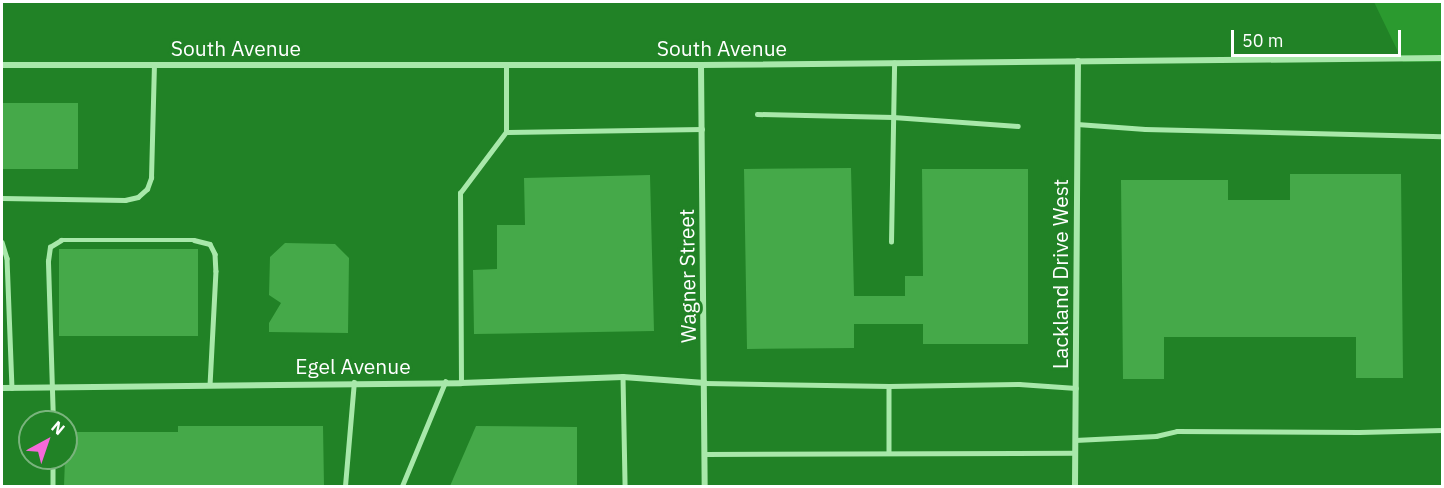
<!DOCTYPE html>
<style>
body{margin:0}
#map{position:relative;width:1444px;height:488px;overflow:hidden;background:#218226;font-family:"IBM Plex Sans",sans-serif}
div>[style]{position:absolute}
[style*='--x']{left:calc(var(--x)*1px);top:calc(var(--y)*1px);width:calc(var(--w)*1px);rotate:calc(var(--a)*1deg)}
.green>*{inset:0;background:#2b9a2f}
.building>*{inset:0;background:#45a949;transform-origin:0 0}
.service>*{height:4.5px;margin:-2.25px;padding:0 2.25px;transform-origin:2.25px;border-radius:2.25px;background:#a8e8aa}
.minor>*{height:6px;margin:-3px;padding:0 3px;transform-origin:3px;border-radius:3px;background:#a8e8aa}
span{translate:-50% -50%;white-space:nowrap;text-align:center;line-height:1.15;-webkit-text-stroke:6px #218226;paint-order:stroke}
.street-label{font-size:21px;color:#fff}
.frame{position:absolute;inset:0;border:3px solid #fff;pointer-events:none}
.north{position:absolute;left:18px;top:410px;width:60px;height:60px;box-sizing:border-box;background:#218226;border:2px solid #7ab47d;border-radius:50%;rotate:40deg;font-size:16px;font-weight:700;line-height:24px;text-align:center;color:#fff}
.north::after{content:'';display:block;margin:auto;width:21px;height:27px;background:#f569d9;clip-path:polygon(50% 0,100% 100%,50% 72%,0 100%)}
.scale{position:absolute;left:1231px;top:30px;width:170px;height:27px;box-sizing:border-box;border:3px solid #fff;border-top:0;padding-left:8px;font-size:18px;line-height:21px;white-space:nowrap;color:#fff;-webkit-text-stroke:4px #218226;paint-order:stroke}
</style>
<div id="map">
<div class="green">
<i style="clip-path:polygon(1374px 2px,1442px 2px,1442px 62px,1403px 62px)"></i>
</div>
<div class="building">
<i style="left:2px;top:103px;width:76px;height:66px"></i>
<i style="clip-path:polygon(851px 168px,854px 296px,905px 296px,905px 276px,923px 276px,922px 169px,1028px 169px,1028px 344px,923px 344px,923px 324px,854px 324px,854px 348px,747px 349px,744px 169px)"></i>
<i style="clip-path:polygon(1290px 174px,1401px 174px,1403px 378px,1356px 378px,1356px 337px,1164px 337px,1164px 379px,1123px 379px,1121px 180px,1228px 180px,1228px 200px,1290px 200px)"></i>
<i style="clip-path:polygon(650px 175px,654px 331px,474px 334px,473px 270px,497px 269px,497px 225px,525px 225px,524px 178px)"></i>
<i style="clip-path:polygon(285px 243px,335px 244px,349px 258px,348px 333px,269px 332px,269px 323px,281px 303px,269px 295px,270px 257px)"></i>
<i style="left:198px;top:249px;width:87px;height:139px;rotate:90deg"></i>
<i style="clip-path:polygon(178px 426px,323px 426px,324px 486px,64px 486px,66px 432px,178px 432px)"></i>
<i style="clip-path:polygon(476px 426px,577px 427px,577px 486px,450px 486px)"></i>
</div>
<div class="service">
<i style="--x:757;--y:114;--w:136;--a:1.3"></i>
<i style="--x:893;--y:117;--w:125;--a:4.1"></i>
<i style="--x:1077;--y:124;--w:68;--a:4.2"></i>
<i style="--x:1145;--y:129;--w:297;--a:1.4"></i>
<i style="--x:506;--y:132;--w:196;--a:-0.9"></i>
<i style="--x:2;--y:198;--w:123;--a:0.9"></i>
<i style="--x:125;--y:200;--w:13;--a:-13"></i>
<i style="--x:138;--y:197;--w:12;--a:-42"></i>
<i style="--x:147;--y:189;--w:12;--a:-70"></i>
<i style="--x:151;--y:178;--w:113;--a:-88.5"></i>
<i style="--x:2;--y:242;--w:17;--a:73"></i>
<i style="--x:7;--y:258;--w:130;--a:87.8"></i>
<i style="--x:891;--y:242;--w:179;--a:-89"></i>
<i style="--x:623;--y:377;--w:109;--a:88.9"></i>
<i style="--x:461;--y:383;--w:190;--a:-90.3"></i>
<i style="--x:460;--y:193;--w:76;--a:-53"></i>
<i style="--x:506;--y:132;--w:67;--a:-90"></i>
<i style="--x:705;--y:383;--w:184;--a:0.9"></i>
<i style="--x:889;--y:386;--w:130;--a:-0.9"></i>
<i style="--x:1019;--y:384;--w:57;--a:4"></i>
<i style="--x:889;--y:386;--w:67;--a:90"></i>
<i style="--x:53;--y:422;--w:161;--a:-91.8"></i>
<i style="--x:48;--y:261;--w:14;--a:-82"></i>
<i style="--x:50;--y:247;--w:13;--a:-32"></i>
<i style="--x:61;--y:240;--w:133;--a:0"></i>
<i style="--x:194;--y:240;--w:16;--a:14"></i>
<i style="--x:210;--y:244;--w:11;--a:63"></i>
<i style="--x:215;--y:254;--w:17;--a:87"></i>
<i style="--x:216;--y:271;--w:114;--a:93"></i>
<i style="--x:1075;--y:440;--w:81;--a:-2.8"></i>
<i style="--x:1156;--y:436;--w:22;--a:-13"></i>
<i style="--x:1177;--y:431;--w:182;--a:0.3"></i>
<i style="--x:1359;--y:432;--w:83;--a:-1.4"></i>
<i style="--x:705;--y:454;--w:370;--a:-0.2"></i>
<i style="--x:53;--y:458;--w:28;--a:90"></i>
<i style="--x:345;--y:486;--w:104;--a:-85.1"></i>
<i style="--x:402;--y:486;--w:113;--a:-67.5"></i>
</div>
<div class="minor">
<i style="--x:2;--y:65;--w:699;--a:0"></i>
<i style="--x:701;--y:65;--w:741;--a:-0.54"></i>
<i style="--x:701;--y:65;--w:421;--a:89.5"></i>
<i style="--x:2;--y:388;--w:459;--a:-0.6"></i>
<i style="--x:461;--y:383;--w:162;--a:-2.1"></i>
<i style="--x:623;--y:377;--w:82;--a:4.2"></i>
<i style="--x:1075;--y:486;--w:425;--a:-89.6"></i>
</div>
<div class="street-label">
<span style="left:236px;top:48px">South Avenue</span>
<span style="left:722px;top:48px">South Avenue</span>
<span style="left:1060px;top:274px;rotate:-90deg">Lackland Drive West</span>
<span style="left:687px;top:276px;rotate:-91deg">Wagner Street</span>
<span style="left:353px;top:366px">Egel Avenue</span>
</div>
<div class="frame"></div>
<div class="north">N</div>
<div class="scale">50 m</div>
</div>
